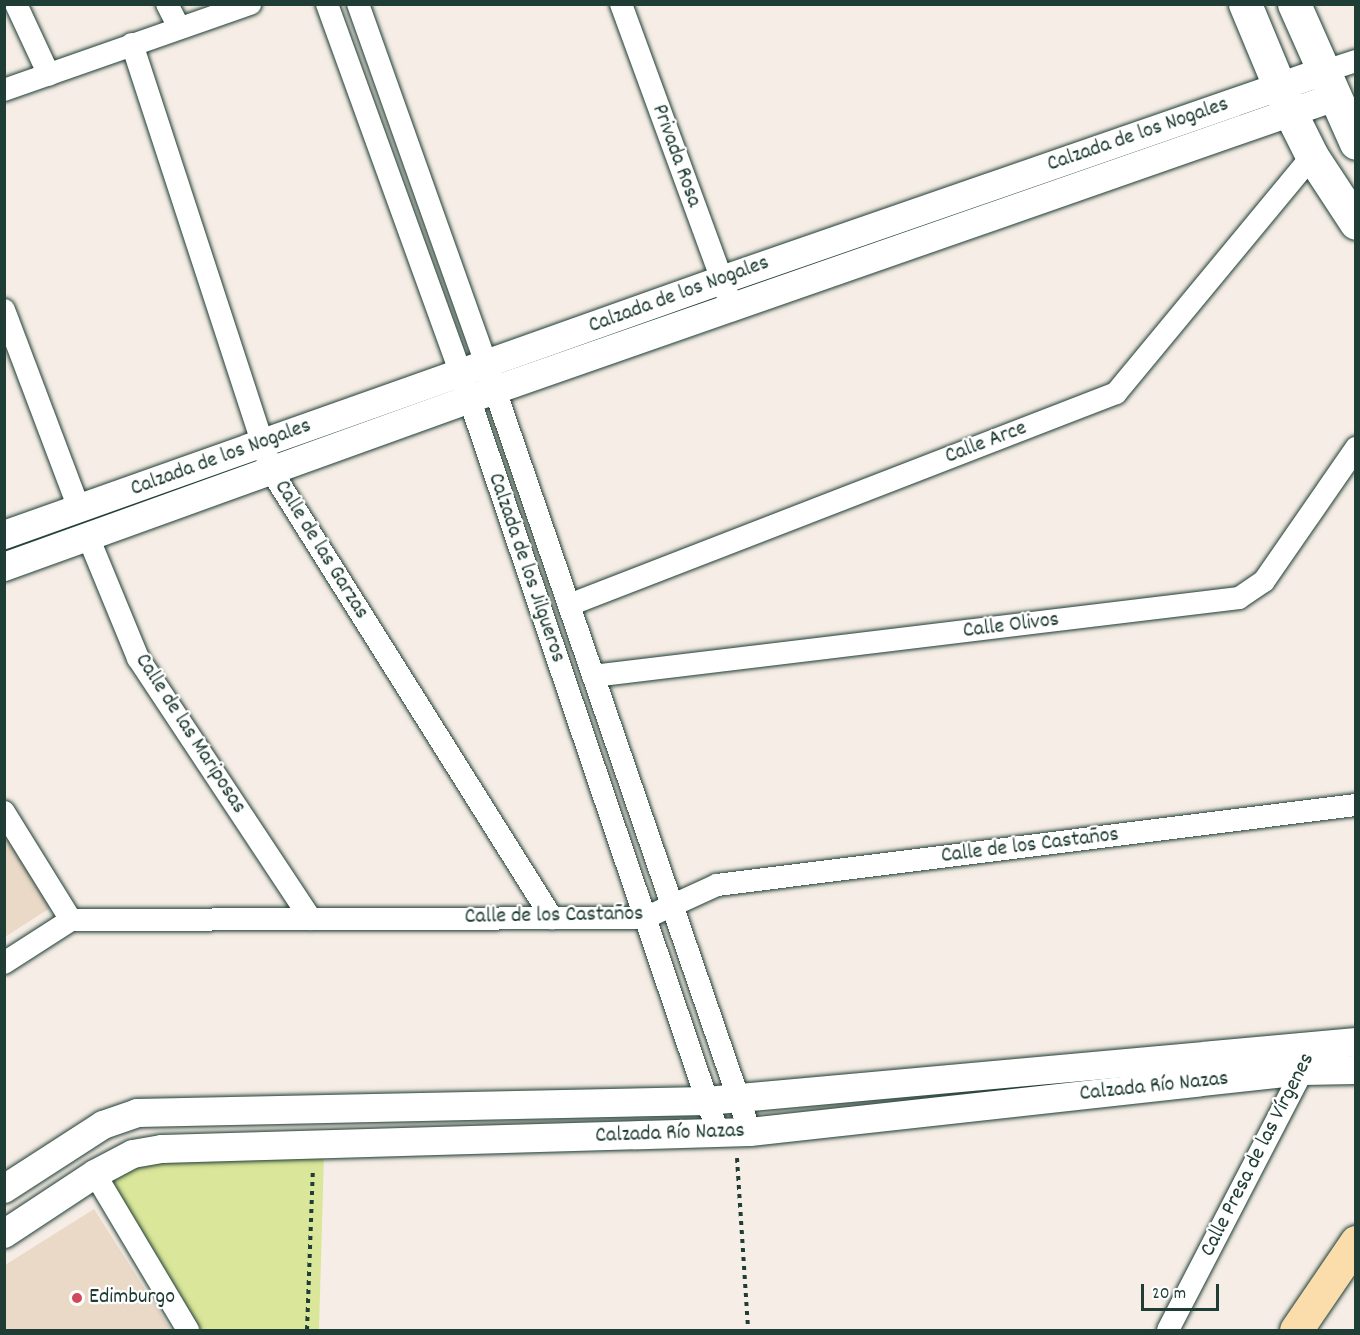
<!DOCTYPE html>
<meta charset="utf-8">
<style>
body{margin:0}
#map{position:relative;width:1360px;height:1335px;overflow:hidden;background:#f6eee6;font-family:Dekko,sans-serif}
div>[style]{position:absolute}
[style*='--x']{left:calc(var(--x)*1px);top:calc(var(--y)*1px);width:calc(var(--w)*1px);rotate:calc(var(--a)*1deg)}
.built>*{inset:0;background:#ebd9c8}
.green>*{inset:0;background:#dae699}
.path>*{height:4px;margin-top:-2px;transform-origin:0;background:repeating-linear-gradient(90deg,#1f3d34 0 4.5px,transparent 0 9px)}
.roads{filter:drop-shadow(0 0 2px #1f3d34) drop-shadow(0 0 2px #1f3d34)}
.minor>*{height:22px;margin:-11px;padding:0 11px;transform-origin:11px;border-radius:11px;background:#fff}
.tertiary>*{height:28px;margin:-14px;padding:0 14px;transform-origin:14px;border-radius:14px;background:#fff}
.secondary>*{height:33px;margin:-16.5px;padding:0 16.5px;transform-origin:16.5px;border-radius:16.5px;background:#fff}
.primary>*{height:33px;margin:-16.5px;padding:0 16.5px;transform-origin:16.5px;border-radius:16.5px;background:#fbddab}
.dots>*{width:16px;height:16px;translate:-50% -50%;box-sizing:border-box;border:3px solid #fff;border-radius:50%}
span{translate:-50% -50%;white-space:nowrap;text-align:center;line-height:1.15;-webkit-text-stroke:4.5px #fff;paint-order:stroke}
.street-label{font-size:22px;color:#1f3d34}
.poi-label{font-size:22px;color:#1f3d34}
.left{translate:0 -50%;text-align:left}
.frame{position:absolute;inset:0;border:6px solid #1f3d34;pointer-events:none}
.scale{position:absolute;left:1141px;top:1284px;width:78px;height:27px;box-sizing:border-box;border:3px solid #1f3d34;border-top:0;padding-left:8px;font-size:18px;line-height:21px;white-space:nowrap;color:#1f3d34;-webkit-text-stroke:4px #fff;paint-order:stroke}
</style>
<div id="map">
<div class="built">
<i style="clip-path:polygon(4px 825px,50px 908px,5px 937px,4px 937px)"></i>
<i style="clip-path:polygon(94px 1209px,171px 1330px,5px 1330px,5px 1265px)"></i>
</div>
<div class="green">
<i style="clip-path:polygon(324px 1155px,319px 1330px,195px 1330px,105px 1178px,147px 1158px)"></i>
</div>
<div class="path">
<i style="--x:737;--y:1158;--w:172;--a:86.3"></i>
<i style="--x:307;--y:1330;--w:161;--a:-87.9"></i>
</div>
<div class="roads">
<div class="minor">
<i style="--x:16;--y:4;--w:78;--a:65.1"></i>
<i style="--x:167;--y:4;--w:27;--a:63"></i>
<i style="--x:327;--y:4;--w:394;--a:70.1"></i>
<i style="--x:461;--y:374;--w:801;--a:71.29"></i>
<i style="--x:358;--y:4;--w:382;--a:70.4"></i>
<i style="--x:486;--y:364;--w:812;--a:71.03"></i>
<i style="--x:621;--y:4;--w:311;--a:69.9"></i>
<i style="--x:132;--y:44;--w:450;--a:71.9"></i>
<i style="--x:272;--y:472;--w:527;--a:57.88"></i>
<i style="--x:1322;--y:72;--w:36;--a:-18"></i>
<i style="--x:4;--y:90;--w:261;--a:-19.3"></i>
<i style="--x:4;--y:310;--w:213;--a:69.3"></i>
<i style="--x:89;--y:539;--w:129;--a:67.6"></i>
<i style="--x:138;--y:658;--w:313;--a:56.5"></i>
<i style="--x:569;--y:605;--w:587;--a:-21.18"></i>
<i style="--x:1116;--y:393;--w:308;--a:-50.4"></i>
<i style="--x:593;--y:676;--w:651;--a:-6.88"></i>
<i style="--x:1239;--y:598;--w:30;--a:-34"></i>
<i style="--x:1264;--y:581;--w:162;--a:-55.3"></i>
<i style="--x:4;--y:812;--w:127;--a:58.2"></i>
<i style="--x:4;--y:963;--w:80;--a:-32.7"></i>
<i style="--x:71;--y:920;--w:574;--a:-0.2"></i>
<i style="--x:645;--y:918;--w:79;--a:-24.6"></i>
<i style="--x:717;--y:885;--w:644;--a:-7.14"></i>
<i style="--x:95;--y:1174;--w:182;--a:59.2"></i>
<i style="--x:1168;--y:1330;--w:304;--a:-62.6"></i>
</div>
<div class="tertiary">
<i style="--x:4;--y:535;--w:762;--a:-19.55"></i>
<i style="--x:722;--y:280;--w:635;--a:-19.12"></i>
<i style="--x:4;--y:567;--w:522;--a:-19.82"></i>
<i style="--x:495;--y:390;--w:886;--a:-19.23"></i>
<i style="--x:4;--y:1189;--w:118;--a:-32.9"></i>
<i style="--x:103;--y:1125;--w:36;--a:-19"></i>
<i style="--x:137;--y:1113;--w:570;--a:-1.21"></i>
<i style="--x:707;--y:1101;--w:652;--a:-5.19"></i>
<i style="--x:4;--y:1234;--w:109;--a:-33.4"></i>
<i style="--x:95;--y:1174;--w:43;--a:-27.8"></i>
<i style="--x:133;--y:1154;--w:29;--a:-10"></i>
<i style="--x:162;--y:1149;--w:588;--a:-1.66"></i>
<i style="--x:750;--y:1132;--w:556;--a:-6.29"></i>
<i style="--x:1303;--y:1071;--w:53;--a:-1.1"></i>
</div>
<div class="secondary">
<i style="--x:1245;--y:4;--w:117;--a:67.4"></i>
<i style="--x:1290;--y:112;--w:49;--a:63.4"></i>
<i style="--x:1312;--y:156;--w:80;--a:56.7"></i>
<i style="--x:1294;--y:4;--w:152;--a:66"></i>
</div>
<div class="primary">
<i style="--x:1296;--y:1330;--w:107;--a:-55.7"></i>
</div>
</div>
<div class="dots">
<i style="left:77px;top:1298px;background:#d1495b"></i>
</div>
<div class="street-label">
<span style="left:1138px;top:135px;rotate:-19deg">Calzada de los Nogales</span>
<span style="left:676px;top:156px;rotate:70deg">Privada Rosa</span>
<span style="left:679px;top:295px;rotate:-20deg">Calzada de los Nogales</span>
<span style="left:986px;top:443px;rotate:-21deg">Calle Arce</span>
<span style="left:221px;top:458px;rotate:-20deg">Calzada de los Nogales</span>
<span style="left:321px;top:550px;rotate:58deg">Calle de las Garzas</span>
<span style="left:526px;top:568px;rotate:71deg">Calzada de los Jilgueros</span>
<span style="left:1011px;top:626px;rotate:-7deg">Calle Olivos</span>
<span style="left:190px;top:734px;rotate:57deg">Calle de las Mariposas</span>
<span style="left:1030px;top:846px;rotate:-7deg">Calle de los Castaños</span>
<span style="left:554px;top:916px;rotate:-1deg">Calle de los Castaños</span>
<span style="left:1154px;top:1087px;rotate:-6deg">Calzada Río Nazas</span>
<span style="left:670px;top:1134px;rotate:-2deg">Calzada Río Nazas</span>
<span style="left:1258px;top:1155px;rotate:-63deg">Calle Presa de las Vírgenes</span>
</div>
<div class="poi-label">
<span class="left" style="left:89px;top:1298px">Edimburgo</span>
</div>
<div class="frame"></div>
<div class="scale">20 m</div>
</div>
